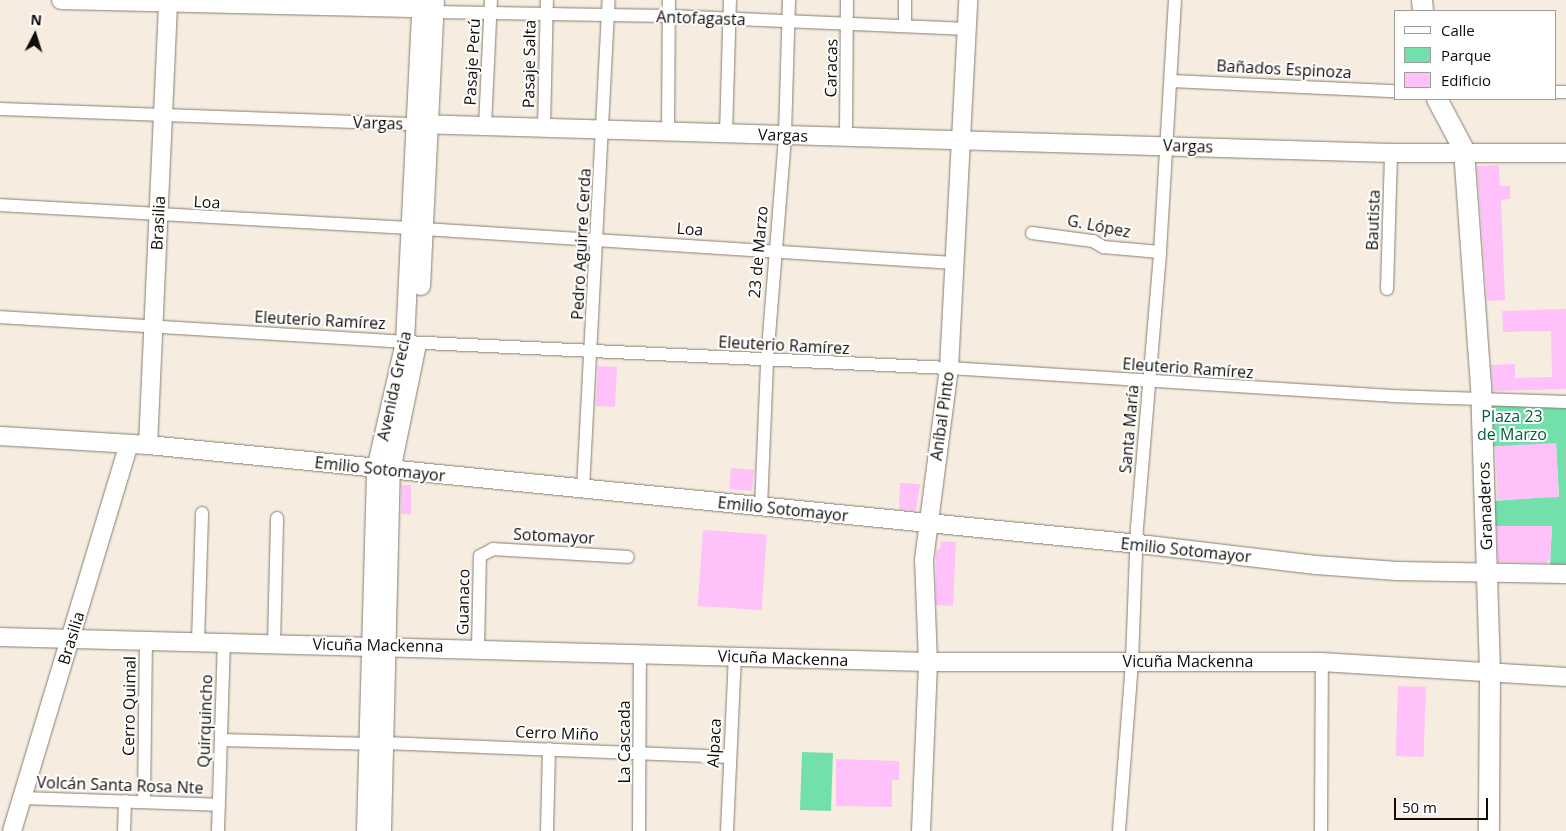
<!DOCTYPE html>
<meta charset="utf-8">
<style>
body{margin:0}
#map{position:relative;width:1566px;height:831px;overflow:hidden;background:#f6ede0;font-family:"Open Sans",sans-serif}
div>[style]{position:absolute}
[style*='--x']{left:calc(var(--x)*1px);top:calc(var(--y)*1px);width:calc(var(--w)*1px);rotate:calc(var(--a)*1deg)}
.green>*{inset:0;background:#73dfab;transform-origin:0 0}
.building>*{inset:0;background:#ffc1fa;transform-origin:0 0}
.roads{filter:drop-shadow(0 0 1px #867e72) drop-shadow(0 0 1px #867e72)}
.street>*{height:12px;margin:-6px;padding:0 6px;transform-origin:6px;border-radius:6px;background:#fff}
.secondary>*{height:18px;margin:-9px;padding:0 9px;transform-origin:9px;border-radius:9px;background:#fff}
.primary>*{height:20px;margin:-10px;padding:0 10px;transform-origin:10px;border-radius:10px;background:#fff}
span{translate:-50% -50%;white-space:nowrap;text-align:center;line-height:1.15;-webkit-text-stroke:4px #fff;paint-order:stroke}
.street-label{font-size:16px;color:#100d09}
.park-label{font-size:16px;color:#005e3d}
.legend{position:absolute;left:1394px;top:10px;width:162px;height:90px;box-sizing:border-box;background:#fff;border:1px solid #9f9e9d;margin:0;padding:6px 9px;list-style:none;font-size:15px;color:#100d09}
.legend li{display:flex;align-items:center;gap:10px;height:25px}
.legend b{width:25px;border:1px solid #9f9e9d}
.north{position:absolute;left:10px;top:10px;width:50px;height:50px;-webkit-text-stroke:4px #fff;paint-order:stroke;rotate:5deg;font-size:14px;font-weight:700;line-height:20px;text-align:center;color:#100d09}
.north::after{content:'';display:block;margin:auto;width:18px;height:22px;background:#100d09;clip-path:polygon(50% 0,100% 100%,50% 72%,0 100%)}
.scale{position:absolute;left:1394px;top:798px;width:94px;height:22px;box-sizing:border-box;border:2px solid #100d09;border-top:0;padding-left:6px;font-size:15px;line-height:18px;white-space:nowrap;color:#100d09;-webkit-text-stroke:4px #fff;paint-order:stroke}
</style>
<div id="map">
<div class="green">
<i style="clip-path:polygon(1489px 403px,1566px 408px,1566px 567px,1550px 567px,1552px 526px,1495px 526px,1494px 501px,1559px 496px,1556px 444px,1491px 447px)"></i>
<i style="left:802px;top:752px;width:31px;height:58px;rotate:2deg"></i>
</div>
<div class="building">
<i style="clip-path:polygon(1499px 165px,1500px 186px,1510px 186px,1510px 199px,1501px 200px,1505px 300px,1487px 301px,1477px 166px)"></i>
<i style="clip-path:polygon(1566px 309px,1566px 389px,1493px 391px,1491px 365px,1515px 364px,1515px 378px,1552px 377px,1551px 331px,1503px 332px,1502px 311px)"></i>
<i style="left:598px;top:366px;width:19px;height:40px;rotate:3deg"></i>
<i style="left:1556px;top:443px;width:54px;height:61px;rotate:87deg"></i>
<i style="left:731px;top:468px;width:23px;height:21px;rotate:5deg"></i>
<i style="clip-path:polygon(900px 483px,920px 484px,916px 511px,899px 509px)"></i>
<i style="left:401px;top:485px;width:10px;height:29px"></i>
<i style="clip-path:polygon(1497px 526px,1552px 526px,1550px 559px,1546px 563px,1498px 562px)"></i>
<i style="left:703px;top:530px;width:64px;height:76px;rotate:4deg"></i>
<i style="clip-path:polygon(941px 541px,956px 542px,953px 606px,936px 605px,936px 551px,940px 549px)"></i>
<i style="left:1398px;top:686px;width:28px;height:70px;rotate:2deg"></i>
<i style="clip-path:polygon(836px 759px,899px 761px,899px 780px,892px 780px,892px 807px,836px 806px)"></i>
</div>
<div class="roads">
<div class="street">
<i style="--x:434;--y:12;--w:235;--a:1"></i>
<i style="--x:669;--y:16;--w:299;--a:2.5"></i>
<i style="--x:905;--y:26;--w:26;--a:-90"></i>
<i style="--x:1171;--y:81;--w:224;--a:2.6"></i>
<i style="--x:1555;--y:92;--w:11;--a:0"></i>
<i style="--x:0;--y:109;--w:417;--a:2.1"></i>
<i style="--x:485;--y:126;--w:126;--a:-87.3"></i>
<i style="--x:544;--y:128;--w:128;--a:-88.7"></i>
<i style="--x:668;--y:131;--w:131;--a:-89.6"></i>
<i style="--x:726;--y:133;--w:133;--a:-88.3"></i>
<i style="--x:846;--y:136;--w:136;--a:-89.6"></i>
<i style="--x:0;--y:205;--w:413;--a:3.2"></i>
<i style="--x:424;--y:229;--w:530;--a:3.68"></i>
<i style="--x:1032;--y:233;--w:62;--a:7.5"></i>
<i style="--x:1093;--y:241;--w:12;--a:31"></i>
<i style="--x:1103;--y:247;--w:57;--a:5"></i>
<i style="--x:1387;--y:289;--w:136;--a:-88.3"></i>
<i style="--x:0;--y:317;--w:406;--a:3.5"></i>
<i style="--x:405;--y:342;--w:545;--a:2.74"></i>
<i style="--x:949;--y:368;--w:444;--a:3.6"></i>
<i style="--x:1392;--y:396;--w:174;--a:2"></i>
<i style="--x:583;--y:489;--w:490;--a:-87"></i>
<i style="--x:761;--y:507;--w:146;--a:-87.6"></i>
<i style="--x:767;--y:361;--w:227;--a:-85.4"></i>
<i style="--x:785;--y:135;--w:135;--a:-88.3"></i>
<i style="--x:198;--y:642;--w:129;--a:-88.2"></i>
<i style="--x:274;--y:643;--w:125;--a:-88.6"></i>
<i style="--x:478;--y:648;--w:92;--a:-88.8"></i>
<i style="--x:480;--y:556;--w:15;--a:-28"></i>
<i style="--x:493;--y:549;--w:135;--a:3.4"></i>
<i style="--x:221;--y:740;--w:148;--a:1.5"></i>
<i style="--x:384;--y:743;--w:345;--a:2.3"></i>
<i style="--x:21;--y:798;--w:198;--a:2"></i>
<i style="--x:144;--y:802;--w:161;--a:-89.3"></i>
<i style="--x:124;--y:831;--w:30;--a:-88"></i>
<i style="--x:218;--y:831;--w:189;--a:-88.2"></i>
<i style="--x:547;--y:831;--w:82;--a:-88.6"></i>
<i style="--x:639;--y:831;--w:178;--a:-89.7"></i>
<i style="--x:727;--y:831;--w:175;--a:-87.4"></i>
<i style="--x:1119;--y:831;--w:169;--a:-85.6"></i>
<i style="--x:1132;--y:662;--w:134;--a:-87.9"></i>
<i style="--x:1137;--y:528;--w:277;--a:-85.2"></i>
<i style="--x:1160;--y:252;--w:252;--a:-86.6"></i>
<i style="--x:1321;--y:831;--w:169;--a:-89.7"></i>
</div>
<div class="secondary">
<i style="--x:61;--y:0;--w:361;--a:1.3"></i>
<i style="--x:417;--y:124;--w:974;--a:1.71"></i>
<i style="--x:1391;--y:153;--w:175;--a:0"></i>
<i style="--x:421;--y:286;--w:286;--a:-87.2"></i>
<i style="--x:0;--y:436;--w:148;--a:3.5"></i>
<i style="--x:148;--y:445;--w:1005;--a:5.71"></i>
<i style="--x:1148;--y:545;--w:169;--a:6.8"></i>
<i style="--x:1316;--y:565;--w:81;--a:4.2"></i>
<i style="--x:1397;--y:571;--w:169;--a:1"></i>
<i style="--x:148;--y:445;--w:445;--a:-87.4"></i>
<i style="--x:0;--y:637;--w:928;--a:1.54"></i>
<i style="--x:928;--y:662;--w:394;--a:0"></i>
<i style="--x:1322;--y:662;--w:244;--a:3.5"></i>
<i style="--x:12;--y:831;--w:404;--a:-73.2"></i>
<i style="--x:366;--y:831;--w:362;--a:-88.4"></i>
<i style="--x:376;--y:469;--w:130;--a:-77.1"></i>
<i style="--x:405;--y:342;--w:342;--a:-87.2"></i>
<i style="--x:382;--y:831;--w:360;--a:-88.6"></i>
<i style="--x:391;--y:471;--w:125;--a:-78.4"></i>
<i style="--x:921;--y:831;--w:169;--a:-87.6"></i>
<i style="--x:928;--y:662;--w:102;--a:-92.2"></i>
<i style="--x:924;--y:560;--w:194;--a:-82.6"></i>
<i style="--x:949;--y:368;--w:368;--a:-87"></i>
</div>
<div class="primary">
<i style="--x:1422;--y:0;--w:11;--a:85"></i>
<i style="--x:1437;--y:99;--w:58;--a:62.1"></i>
<i style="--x:1464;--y:150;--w:236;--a:85.9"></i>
<i style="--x:1481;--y:385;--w:287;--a:88.2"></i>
<i style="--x:1490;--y:672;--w:159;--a:90.4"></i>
</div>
</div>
<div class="street-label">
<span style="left:701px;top:18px;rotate:2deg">Antofagasta</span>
<span style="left:472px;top:62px;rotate:-87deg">Pasaje Perú</span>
<span style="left:529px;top:64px;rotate:-89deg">Pasaje Salta</span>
<span style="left:831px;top:68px;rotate:-89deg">Caracas</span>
<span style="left:1284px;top:69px;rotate:3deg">Bañados Espinoza</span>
<span style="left:378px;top:123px;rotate:2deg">Vargas</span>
<span style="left:783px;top:135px;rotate:2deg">Vargas</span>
<span style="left:1188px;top:146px;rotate:2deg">Vargas</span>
<span style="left:207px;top:202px;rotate:3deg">Loa</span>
<span style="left:1373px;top:220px;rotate:-88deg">Bautista</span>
<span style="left:158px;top:223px;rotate:-87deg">Brasilia</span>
<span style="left:1099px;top:226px;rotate:11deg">G. López</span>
<span style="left:690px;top:229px;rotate:4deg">Loa</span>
<span style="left:581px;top:244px;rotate:-87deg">Pedro Aguirre Cerda</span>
<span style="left:758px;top:252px;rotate:-85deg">23 de Marzo</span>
<span style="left:320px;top:320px;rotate:3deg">Eleuterio Ramírez</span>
<span style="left:784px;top:345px;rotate:3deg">Eleuterio Ramírez</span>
<span style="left:1188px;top:368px;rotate:4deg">Eleuterio Ramírez</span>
<span style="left:394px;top:386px;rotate:-78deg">Avenida Grecia</span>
<span style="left:942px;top:416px;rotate:-82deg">Aníbal Pinto</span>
<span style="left:1129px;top:429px;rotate:-85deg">Santa María</span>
<span style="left:380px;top:469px;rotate:6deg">Emilio Sotomayor</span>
<span style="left:1485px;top:506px;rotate:-92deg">Granaderos</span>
<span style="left:783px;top:509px;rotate:6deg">Emilio Sotomayor</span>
<span style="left:554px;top:536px;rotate:3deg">Sotomayor</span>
<span style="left:1186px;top:550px;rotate:6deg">Emilio Sotomayor</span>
<span style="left:463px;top:602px;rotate:-89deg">Guanaco</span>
<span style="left:71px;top:638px;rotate:-73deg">Brasilia</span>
<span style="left:378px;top:645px;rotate:1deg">Vicuña Mackenna</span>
<span style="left:783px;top:658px;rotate:2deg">Vicuña Mackenna</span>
<span style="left:1188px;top:661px">Vicuña Mackenna</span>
<span style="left:129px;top:706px;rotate:-89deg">Cerro Quimal</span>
<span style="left:205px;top:721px;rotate:-88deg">Quirquincho</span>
<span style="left:557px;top:733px;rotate:2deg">Cerro Miño</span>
<span style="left:624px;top:742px;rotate:-90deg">La Cascada</span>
<span style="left:714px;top:743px;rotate:-87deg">Alpaca</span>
<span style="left:120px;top:785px;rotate:2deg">Volcán Santa Rosa Nte</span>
</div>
<div class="park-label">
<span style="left:1512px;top:425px">Plaza 23<br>de Marzo</span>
</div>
<ul class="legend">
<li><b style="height:6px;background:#fff"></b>Calle</li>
<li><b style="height:14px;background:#73dfab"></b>Parque</li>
<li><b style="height:14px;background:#ffc1fa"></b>Edificio</li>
</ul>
<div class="north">N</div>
<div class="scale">50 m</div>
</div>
